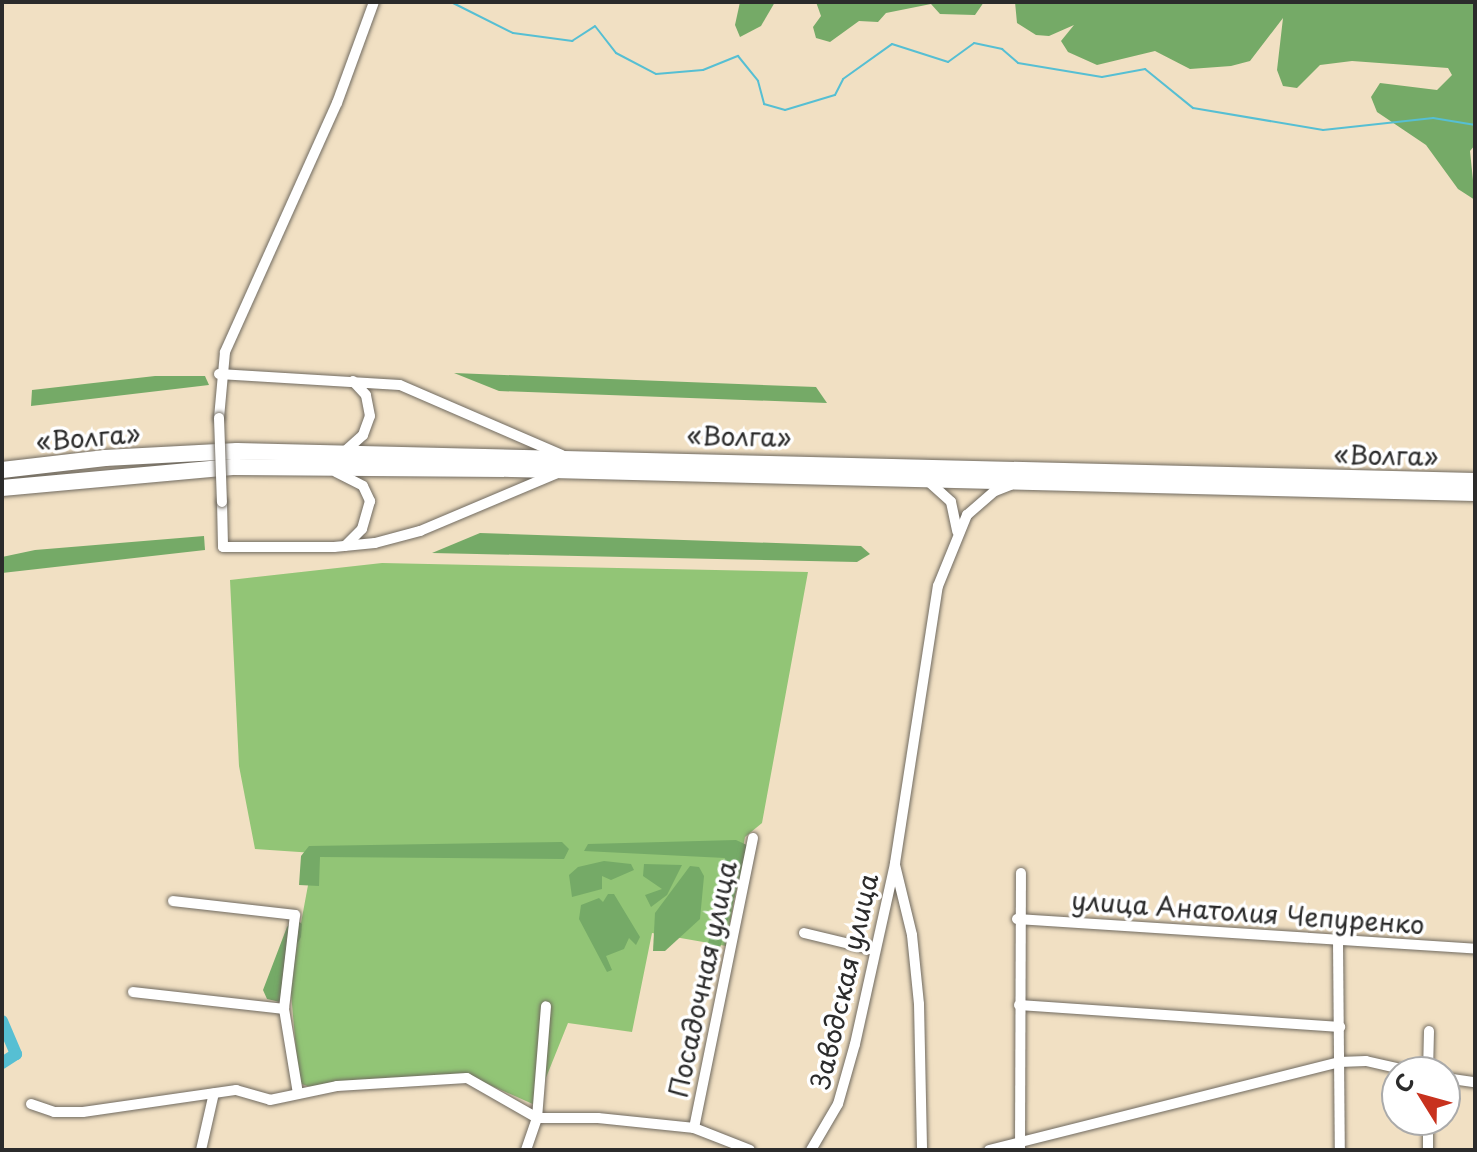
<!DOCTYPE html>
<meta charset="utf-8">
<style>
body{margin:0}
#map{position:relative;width:1477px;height:1152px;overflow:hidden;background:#f1e0c3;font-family:"Playpen Sans",sans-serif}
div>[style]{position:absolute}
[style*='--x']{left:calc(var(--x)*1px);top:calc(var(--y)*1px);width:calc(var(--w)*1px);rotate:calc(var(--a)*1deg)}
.green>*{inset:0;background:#92c576}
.forest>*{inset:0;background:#75aa67}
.stream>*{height:2px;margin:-1px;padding:0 1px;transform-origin:1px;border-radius:1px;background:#56bfd3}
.river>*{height:12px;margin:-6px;padding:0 6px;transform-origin:6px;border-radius:6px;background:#56bfd3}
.roads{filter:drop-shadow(0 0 2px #706a60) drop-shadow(0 0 2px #706a60)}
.minor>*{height:10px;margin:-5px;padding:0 5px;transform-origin:5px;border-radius:5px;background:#fff}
.highway>*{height:16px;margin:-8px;padding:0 8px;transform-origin:8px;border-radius:8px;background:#fff}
.bridges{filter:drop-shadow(0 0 2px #706a60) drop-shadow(0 0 2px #706a60)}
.minor-bridge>*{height:10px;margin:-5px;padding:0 5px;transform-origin:5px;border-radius:5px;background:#fff}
span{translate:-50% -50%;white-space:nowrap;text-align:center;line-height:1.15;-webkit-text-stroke:7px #fff;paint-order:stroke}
.street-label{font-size:26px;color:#2b2b2b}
.frame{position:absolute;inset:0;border:4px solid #2b2b2b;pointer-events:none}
.north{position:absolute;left:1381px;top:1056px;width:80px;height:80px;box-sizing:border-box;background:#fff;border:2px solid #aaa;border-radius:50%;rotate:307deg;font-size:22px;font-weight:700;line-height:32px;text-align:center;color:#2b2b2b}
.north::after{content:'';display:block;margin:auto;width:28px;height:36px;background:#c8321e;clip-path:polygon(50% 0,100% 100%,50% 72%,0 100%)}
</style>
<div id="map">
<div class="green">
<i style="clip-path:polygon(382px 563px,808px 572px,762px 823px,745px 837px,726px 946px,652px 933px,632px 1032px,568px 1023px,535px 1105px,465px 1074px,310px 1087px,299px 1083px,290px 982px,314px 853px,255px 849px,239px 766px,230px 580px)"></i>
</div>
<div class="forest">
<i style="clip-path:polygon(740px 2px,775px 2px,761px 26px,740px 37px,735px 25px)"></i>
<i style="clip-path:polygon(816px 2px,984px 2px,975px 15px,940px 14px,931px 4px,886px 13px,878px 22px,859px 21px,830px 42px,816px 38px,813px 27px,821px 16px)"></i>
<i style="clip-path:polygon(1015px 2px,1475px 2px,1475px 145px,1470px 151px,1475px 200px,1458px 189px,1426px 145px,1377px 112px,1371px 97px,1380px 83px,1437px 90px,1452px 75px,1448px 68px,1352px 61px,1320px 65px,1297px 88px,1283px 86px,1277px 70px,1283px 18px,1250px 61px,1231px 66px,1190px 69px,1155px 51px,1097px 65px,1068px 52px,1061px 41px,1074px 25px,1049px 36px,1036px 35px,1017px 23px)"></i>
<i style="clip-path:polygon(454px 373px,816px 387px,827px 403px,499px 391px)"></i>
<i style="clip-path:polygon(155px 376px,205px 376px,209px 385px,31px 406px,32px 390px)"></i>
<i style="clip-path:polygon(480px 533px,861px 546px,870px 554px,857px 562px,432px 553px)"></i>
<i style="clip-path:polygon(204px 536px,205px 550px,2px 573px,2px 557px,35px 550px)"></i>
<i style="clip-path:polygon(736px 840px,749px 846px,720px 948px,708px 944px,725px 858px,584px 851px,588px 844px)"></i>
<i style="clip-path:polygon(562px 842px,569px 849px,564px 859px,320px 857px,319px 886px,299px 885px,301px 856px,309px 846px)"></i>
<i style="clip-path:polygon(604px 861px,631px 864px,634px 870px,611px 880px,602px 876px,602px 889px,572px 897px,569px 875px,578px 867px)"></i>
<i style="clip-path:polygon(644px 864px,682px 865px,667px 895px,651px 907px,645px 895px,662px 889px,643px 876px)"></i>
<i style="clip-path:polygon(690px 866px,699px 867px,704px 876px,700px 919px,665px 951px,653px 951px,655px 913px)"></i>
<i style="clip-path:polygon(608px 894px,614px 894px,640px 937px,636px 945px,629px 938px,624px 949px,606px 956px,612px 970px,607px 972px,579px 919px,581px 905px,599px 898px,603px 902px)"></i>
<i style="clip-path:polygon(295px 918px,302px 924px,301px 937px,290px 957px,280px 1002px,267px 999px,263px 990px,287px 927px)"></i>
</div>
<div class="stream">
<i style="--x:451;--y:2;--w:69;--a:26.6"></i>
<i style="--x:513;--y:33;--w:60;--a:7.7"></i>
<i style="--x:572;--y:41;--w:27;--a:-33"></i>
<i style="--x:595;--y:26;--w:34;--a:52"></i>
<i style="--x:616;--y:53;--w:45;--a:27.7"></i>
<i style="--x:656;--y:74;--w:47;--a:-4.9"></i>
<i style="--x:703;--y:70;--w:38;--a:-22"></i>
<i style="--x:738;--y:56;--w:32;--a:51"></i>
<i style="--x:758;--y:81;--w:24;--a:75"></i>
<i style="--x:764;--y:104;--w:22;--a:16"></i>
<i style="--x:785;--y:110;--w:52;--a:-16.7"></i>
<i style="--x:835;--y:95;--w:18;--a:-63"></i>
<i style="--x:843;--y:79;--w:60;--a:-35.5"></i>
<i style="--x:892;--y:44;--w:59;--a:17.8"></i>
<i style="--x:948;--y:62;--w:32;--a:-36"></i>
<i style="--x:974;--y:43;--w:29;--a:12"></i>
<i style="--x:1002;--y:49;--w:21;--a:41"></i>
<i style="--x:1018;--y:63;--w:85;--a:9.5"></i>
<i style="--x:1102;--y:77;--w:44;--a:-10.5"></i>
<i style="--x:1145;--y:69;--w:62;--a:39.1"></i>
<i style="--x:1193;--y:108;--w:132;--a:9.6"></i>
<i style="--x:1323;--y:130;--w:111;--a:-6.2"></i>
<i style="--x:1433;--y:118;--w:43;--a:9.5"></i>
</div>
<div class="river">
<i style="--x:2;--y:1021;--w:36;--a:67"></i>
<i style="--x:16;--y:1054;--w:17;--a:147"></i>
</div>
<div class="roads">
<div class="minor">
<i style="--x:219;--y:374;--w:181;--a:3.5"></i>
<i style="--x:400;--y:385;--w:176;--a:23.4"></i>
<i style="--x:219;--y:418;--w:66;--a:-84.8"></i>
<i style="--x:225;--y:352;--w:273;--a:-65.8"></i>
<i style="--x:337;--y:103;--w:108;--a:-69.9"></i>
<i style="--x:343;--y:453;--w:27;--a:-42"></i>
<i style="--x:363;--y:435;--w:20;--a:-70"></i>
<i style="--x:370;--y:416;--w:21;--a:-101"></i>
<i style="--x:366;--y:395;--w:19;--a:-133"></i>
<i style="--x:336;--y:472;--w:30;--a:27"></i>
<i style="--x:363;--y:486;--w:17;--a:65"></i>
<i style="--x:370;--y:501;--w:29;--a:106"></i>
<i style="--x:362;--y:529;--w:24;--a:135"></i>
<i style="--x:928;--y:481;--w:31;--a:42"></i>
<i style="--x:951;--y:502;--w:30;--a:78"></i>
<i style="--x:222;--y:502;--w:45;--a:88.7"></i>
<i style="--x:223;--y:547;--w:111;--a:0"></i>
<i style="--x:334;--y:547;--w:41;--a:-5.6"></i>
<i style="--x:375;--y:543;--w:47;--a:-14.9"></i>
<i style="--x:420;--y:531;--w:147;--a:-22.9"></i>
<i style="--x:895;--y:865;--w:72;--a:76.3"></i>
<i style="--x:912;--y:935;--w:69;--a:84.2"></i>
<i style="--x:919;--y:1004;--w:146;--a:88.8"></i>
<i style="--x:173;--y:901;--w:123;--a:6.5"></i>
<i style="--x:295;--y:915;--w:95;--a:96.7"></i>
<i style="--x:284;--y:1009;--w:86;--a:80.6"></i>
<i style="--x:1017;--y:919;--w:459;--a:3.7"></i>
<i style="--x:804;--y:933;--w:73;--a:13.5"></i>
<i style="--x:1338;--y:941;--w:209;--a:89.5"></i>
<i style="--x:133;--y:992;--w:152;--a:6.4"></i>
<i style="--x:1019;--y:1005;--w:322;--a:3.9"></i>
<i style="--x:1428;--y:1072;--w:41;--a:-88.6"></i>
<i style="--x:1445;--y:1078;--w:30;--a:8"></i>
<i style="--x:31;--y:1104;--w:24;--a:19"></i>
<i style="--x:54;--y:1112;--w:29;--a:0"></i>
<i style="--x:83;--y:1112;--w:155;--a:-8.2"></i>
<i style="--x:236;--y:1090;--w:35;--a:16"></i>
<i style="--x:270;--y:1100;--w:68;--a:-11.8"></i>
<i style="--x:337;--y:1086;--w:130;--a:-3.5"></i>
<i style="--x:467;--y:1078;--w:81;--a:29.7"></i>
<i style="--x:537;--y:1118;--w:61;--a:0"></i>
<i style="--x:598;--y:1118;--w:97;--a:5.9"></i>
<i style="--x:694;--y:1128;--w:60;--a:21.4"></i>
<i style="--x:1428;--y:1120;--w:30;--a:90"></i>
<i style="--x:694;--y:1128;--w:296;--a:-78.5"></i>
<i style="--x:201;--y:1150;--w:58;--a:-77.2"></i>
<i style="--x:526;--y:1150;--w:34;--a:-71"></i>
<i style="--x:537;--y:1118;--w:112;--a:-85.4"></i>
<i style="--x:811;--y:1150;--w:53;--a:-59.6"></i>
<i style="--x:838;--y:1104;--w:62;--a:-74.2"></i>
<i style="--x:855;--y:1044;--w:185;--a:-77.5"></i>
<i style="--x:895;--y:863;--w:280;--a:-81.2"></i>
<i style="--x:938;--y:586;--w:77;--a:-67.8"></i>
<i style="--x:967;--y:515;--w:37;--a:-41"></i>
<i style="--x:995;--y:491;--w:17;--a:-21"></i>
<i style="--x:989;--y:1150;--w:361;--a:-14.1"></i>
<i style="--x:1339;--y:1062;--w:27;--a:-2"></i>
<i style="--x:1366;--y:1061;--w:49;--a:12.9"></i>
<i style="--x:1020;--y:1150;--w:277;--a:-89.8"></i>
</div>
<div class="highway">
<i style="--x:2;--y:470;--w:104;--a:-6.6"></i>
<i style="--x:105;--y:458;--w:132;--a:-3"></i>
<i style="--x:237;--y:451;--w:1238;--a:1.39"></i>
<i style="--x:2;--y:488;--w:234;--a:-5.2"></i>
<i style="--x:235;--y:467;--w:277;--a:0.4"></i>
<i style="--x:512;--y:469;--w:963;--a:1.43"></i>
</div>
</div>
<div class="bridges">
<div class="minor-bridge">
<i style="--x:219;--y:418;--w:84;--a:88"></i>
</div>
</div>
<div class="street-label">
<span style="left:739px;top:436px;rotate:1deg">«Волга»</span>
<span style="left:88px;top:437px;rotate:-5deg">«Волга»</span>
<span style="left:1386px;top:455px;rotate:1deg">«Волга»</span>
<span style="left:1248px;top:912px;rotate:4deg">улица Анатолия Чепуренко</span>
<span style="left:702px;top:979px;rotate:-78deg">Посадочная улица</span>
<span style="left:844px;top:981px;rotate:-77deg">Заводская улица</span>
</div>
<div class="frame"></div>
<div class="north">С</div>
</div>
